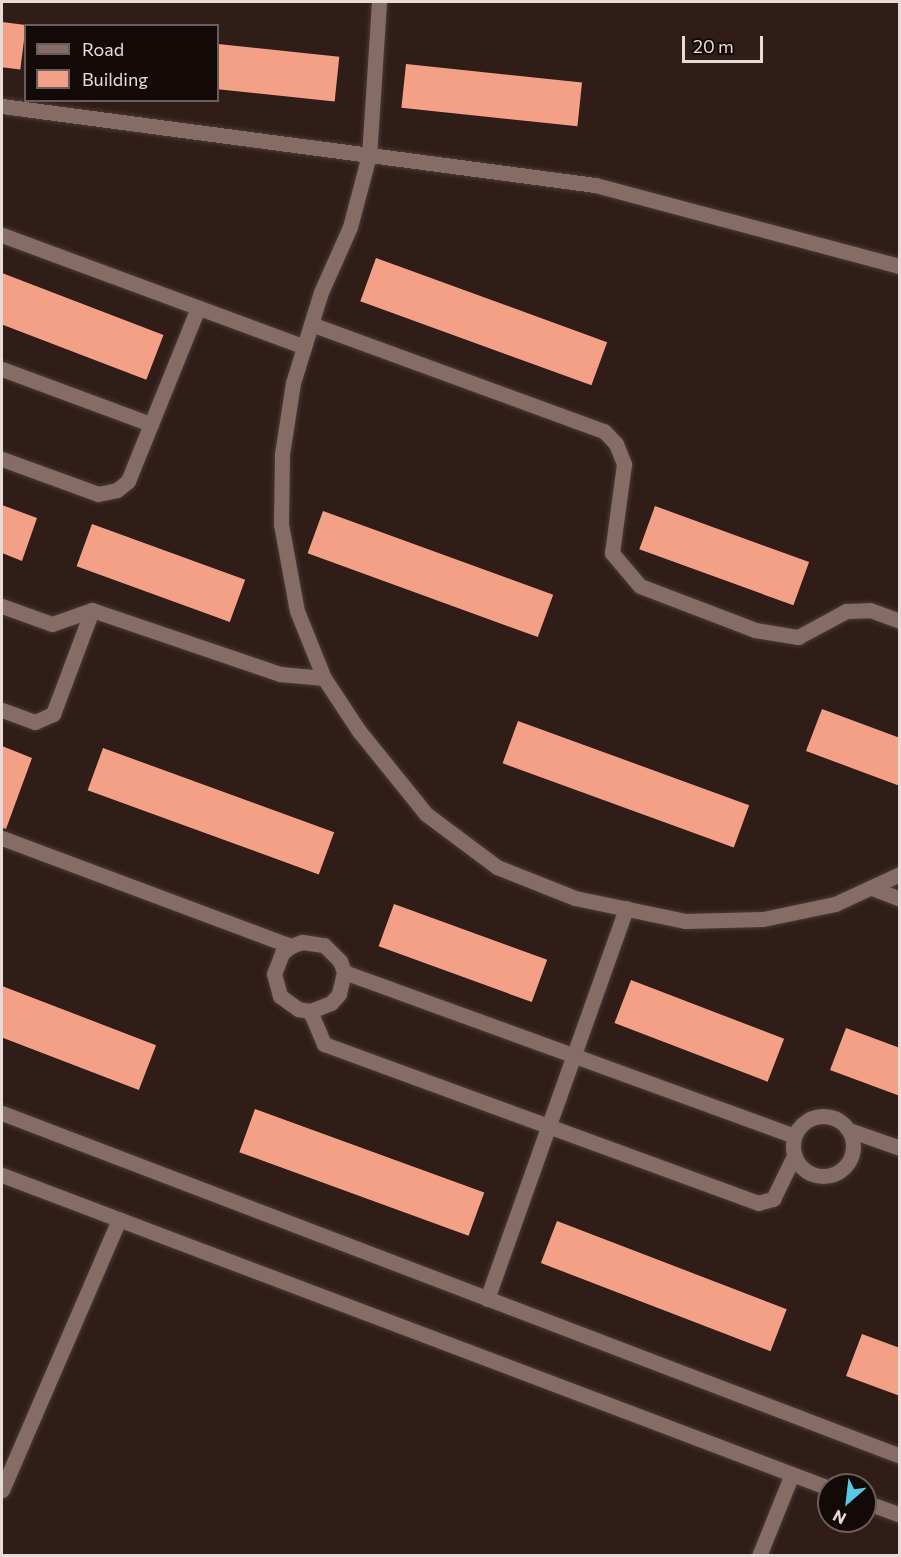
<!DOCTYPE html>
<style>
body{margin:0}
#map{position:relative;width:901px;height:1557px;overflow:hidden;background:#311d18;font-family:Commissioner,sans-serif}
div>[style]{position:absolute}
[style*='--x']{left:calc(var(--x)*1px);top:calc(var(--y)*1px);width:calc(var(--w)*1px);rotate:calc(var(--a)*1deg)}
.building>*{inset:0;background:#f4a087;transform-origin:0 0}
.roads{filter:drop-shadow(0 0 2px #4a3a36) drop-shadow(0 0 2px #4a3a36)}
.minor>*{height:15px;margin:-7.5px;padding:0 7.5px;transform-origin:7.5px;border-radius:7.5px;background:#856d66}
.minor>.ring{margin:-7.5px;padding:0;box-sizing:content-box;background:none;border:15px solid #856d66;border-radius:50%}
span{translate:-50% -50%;white-space:nowrap;text-align:center;line-height:1.15;-webkit-text-stroke:6px #130a08;paint-order:stroke}
.frame{position:absolute;inset:0;border:3px solid #e8dad6;pointer-events:none}
.legend{position:absolute;left:24px;top:24px;width:195px;height:78px;box-sizing:border-box;background:#130a08;border:2px solid #685d5a;margin:0;padding:8px 10px;list-style:none;font-size:18px;color:#e8dad6}
.legend li{display:flex;align-items:center;gap:12px;height:30px}
.legend b{width:30px;border:2px solid #685d5a}
.north{position:absolute;left:817px;top:1473px;width:60px;height:60px;box-sizing:border-box;background:#130a08;border:2px solid #685d5a;border-radius:50%;rotate:208deg;font-size:16px;font-weight:700;line-height:24px;text-align:center;color:#e8dad6}
.north::after{content:'';display:block;margin:auto;width:21px;height:27px;background:#59c8e5;clip-path:polygon(50% 0,100% 100%,50% 72%,0 100%)}
.scale{position:absolute;left:682px;top:36px;width:81px;height:27px;box-sizing:border-box;border:3px solid #e8dad6;border-top:0;padding-left:8px;font-size:18px;line-height:21px;white-space:nowrap;color:#e8dad6;-webkit-text-stroke:4px #130a08;paint-order:stroke}
</style>
<div id="map">
<div class="building">
<i style="left:2px;top:22px;width:24px;height:45px;rotate:7deg"></i>
<i style="left:218px;top:44px;width:122px;height:45px;rotate:6deg"></i>
<i style="left:406px;top:64px;width:177px;height:44px;rotate:6deg"></i>
<i style="left:376px;top:258px;width:246px;height:46px;rotate:20deg"></i>
<i style="left:2px;top:273px;width:173px;height:48px;rotate:21deg"></i>
<i style="clip-path:polygon(2px 505px,37px 518px,22px 561px,2px 553px)"></i>
<i style="left:655px;top:506px;width:164px;height:46px;rotate:20deg"></i>
<i style="left:323px;top:511px;width:245px;height:45px;rotate:20deg"></i>
<i style="left:92px;top:524px;width:163px;height:45px;rotate:20deg"></i>
<i style="clip-path:polygon(822px 709px,900px 738px,900px 786px,806px 751px)"></i>
<i style="left:518px;top:721px;width:246px;height:45px;rotate:20deg"></i>
<i style="clip-path:polygon(2px 746px,32px 758px,6px 829px,2px 828px)"></i>
<i style="left:103px;top:748px;width:246px;height:45px;rotate:20deg"></i>
<i style="left:394px;top:904px;width:163px;height:45px;rotate:20deg"></i>
<i style="left:631px;top:980px;width:164px;height:46px;rotate:21deg"></i>
<i style="left:2px;top:986px;width:165px;height:48px;rotate:21deg"></i>
<i style="clip-path:polygon(846px 1028px,900px 1048px,900px 1096px,830px 1070px)"></i>
<i style="left:255px;top:1109px;width:244px;height:46px;rotate:20deg"></i>
<i style="left:557px;top:1221px;width:246px;height:45px;rotate:21deg"></i>
<i style="clip-path:polygon(862px 1334px,900px 1348px,900px 1396px,846px 1376px)"></i>
</div>
<div class="roads">
<div class="minor">
<i style="--x:379;--y:2;--w:153;--a:93.7"></i>
<i style="--x:369;--y:155;--w:74;--a:104.8"></i>
<i style="--x:350;--y:227;--w:71;--a:114"></i>
<i style="--x:321;--y:292;--w:95;--a:107.1"></i>
<i style="--x:293;--y:383;--w:72;--a:98.8"></i>
<i style="--x:282;--y:454;--w:70;--a:90.8"></i>
<i style="--x:281;--y:524;--w:88;--a:79.6"></i>
<i style="--x:297;--y:611;--w:72;--a:68.1"></i>
<i style="--x:324;--y:678;--w:64;--a:56.6"></i>
<i style="--x:359;--y:731;--w:107;--a:51.1"></i>
<i style="--x:426;--y:814;--w:89;--a:36.7"></i>
<i style="--x:497;--y:867;--w:84;--a:21.7"></i>
<i style="--x:575;--y:898;--w:112;--a:11.8"></i>
<i style="--x:685;--y:921;--w:78;--a:-1.5"></i>
<i style="--x:763;--y:919;--w:74;--a:-11.8"></i>
<i style="--x:835;--y:904;--w:72;--a:-24.8"></i>
<i style="--x:2;--y:106;--w:598;--a:7.59"></i>
<i style="--x:595;--y:185;--w:316;--a:14.9"></i>
<i style="--x:2;--y:235;--w:322;--a:20.3"></i>
<i style="--x:311;--y:324;--w:312;--a:20.1"></i>
<i style="--x:604;--y:431;--w:18;--a:47"></i>
<i style="--x:616;--y:444;--w:22;--a:68"></i>
<i style="--x:624;--y:464;--w:90;--a:97.7"></i>
<i style="--x:612;--y:553;--w:43;--a:49.7"></i>
<i style="--x:640;--y:586;--w:123;--a:20.9"></i>
<i style="--x:755;--y:630;--w:44;--a:9.2"></i>
<i style="--x:798;--y:637;--w:55;--a:-28.4"></i>
<i style="--x:846;--y:611;--w:24;--a:-2"></i>
<i style="--x:870;--y:610;--w:32;--a:20"></i>
<i style="--x:2;--y:369;--w:159;--a:20.3"></i>
<i style="--x:2;--y:459;--w:102;--a:20"></i>
<i style="--x:98;--y:494;--w:19;--a:-12"></i>
<i style="--x:117;--y:490;--w:14;--a:-39"></i>
<i style="--x:128;--y:481;--w:187;--a:-68"></i>
<i style="--x:2;--y:606;--w:53;--a:19.8"></i>
<i style="--x:52;--y:624;--w:42;--a:-19.3"></i>
<i style="--x:92;--y:610;--w:199;--a:18.8"></i>
<i style="--x:280;--y:674;--w:44;--a:5.2"></i>
<i style="--x:2;--y:710;--w:35;--a:20"></i>
<i style="--x:35;--y:722;--w:20;--a:-24"></i>
<i style="--x:53;--y:714;--w:111;--a:-69.4"></i>
<i style="--x:2;--y:838;--w:309;--a:20.5"></i>
<i style="--x:291;--y:946;--w:12;--a:-20"></i>
<i style="--x:302;--y:942;--w:22;--a:8"></i>
<i style="--x:324;--y:945;--w:23;--a:45"></i>
<i style="--x:340;--y:961;--w:12;--a:70"></i>
<i style="--x:344;--y:972;--w:23;--a:103"></i>
<i style="--x:339;--y:994;--w:12;--a:132"></i>
<i style="--x:331;--y:1003;--w:22;--a:159"></i>
<i style="--x:310;--y:1011;--w:12;--a:-171"></i>
<i style="--x:298;--y:1009;--w:22;--a:-144"></i>
<i style="--x:280;--y:996;--w:23;--a:-105"></i>
<i style="--x:274;--y:974;--w:22;--a:-69"></i>
<i style="--x:282;--y:953;--w:11;--a:-38"></i>
<i style="--x:872;--y:888;--w:30;--a:21"></i>
<i style="--x:344;--y:972;--w:479;--a:20"></i>
<i style="--x:310;--y:1011;--w:36;--a:67"></i>
<i style="--x:324;--y:1044;--w:462;--a:20.1"></i>
<i style="--x:758;--y:1203;--w:16;--a:-15"></i>
<i style="--x:773;--y:1199;--w:48;--a:-64"></i>
<i style="--x:2;--y:1113;--w:961;--a:20.9"></i>
<i class="ring" style="left:793px;top:1116px;width:45px;height:45px"></i>
<i style="--x:849;--y:1130;--w:54;--a:19.4"></i>
<i style="--x:2;--y:1175;--w:884;--a:20.73"></i>
<i style="--x:487;--y:1299;--w:415;--a:-70.4"></i>
<i style="--x:2;--y:1490;--w:295;--a:-66.6"></i>
<i style="--x:865;--y:1502;--w:37;--a:20"></i>
<i style="--x:759;--y:1556;--w:88;--a:-68.1"></i>
</div>
</div>
<div class="frame"></div>
<ul class="legend">
<li><b style="height:8px;background:#856d66"></b>Road</li>
<li><b style="height:16px;background:#f4a087"></b>Building</li>
</ul>
<div class="north">N</div>
<div class="scale">20 m</div>
</div>
